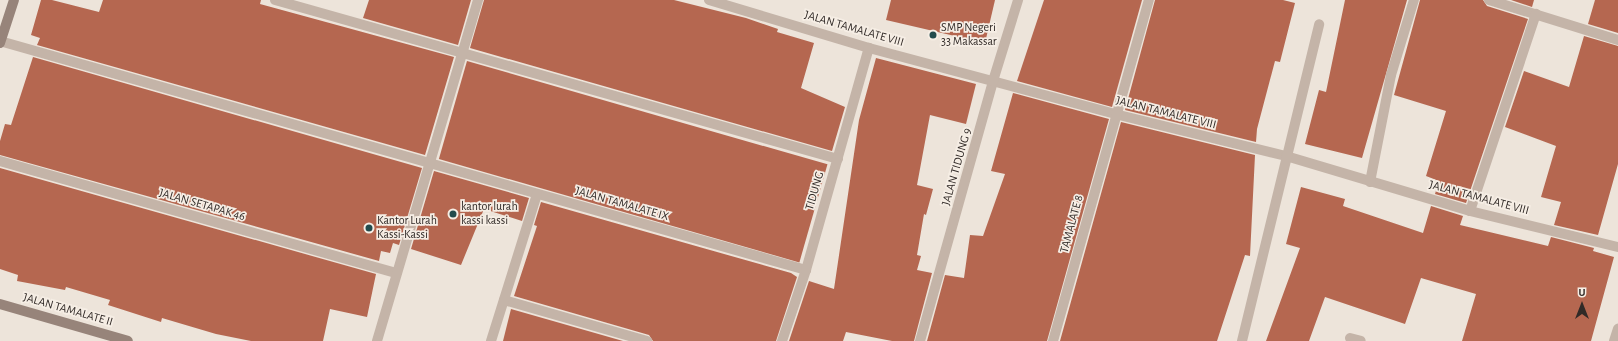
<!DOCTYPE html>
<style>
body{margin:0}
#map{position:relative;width:1618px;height:341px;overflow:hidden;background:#ede4da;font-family:"Alegreya Sans",sans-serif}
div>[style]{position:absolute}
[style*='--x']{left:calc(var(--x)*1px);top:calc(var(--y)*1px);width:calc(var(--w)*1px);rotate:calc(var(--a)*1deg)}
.building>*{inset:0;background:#b56750;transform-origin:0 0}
.street>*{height:10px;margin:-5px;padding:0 5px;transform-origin:5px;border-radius:5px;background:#c4b4a8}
.secondary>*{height:10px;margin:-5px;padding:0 5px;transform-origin:5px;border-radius:5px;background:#97847a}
.dots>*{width:11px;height:11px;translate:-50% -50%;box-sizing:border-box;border:2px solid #f6eee5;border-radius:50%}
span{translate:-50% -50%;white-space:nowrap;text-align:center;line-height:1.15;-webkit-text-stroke:3.5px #f6eee5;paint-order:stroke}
.poi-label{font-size:12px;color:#312a27}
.left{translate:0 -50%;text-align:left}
.street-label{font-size:12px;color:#312a27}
.north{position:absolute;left:1562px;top:285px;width:40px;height:40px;-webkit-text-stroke:3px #f6eee5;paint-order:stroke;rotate:0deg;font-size:11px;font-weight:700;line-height:16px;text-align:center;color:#312a27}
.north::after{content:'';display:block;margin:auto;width:14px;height:18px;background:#312a27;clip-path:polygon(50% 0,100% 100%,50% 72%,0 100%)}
</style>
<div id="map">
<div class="building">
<i style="clip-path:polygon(41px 0,52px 0,99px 12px,103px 0,261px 0,260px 4px,454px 57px,425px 155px,37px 45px,40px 38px,31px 35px)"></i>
<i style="clip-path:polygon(369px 0,471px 0,458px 45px,363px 18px)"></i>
<i style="clip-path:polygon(484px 0,674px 0,746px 18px,778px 29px,777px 32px,814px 43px,801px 88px,845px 107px,832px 151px,470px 48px)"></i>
<i style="clip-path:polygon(891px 0,995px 0,985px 43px,886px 20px)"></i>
<i style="clip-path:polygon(1044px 0,1142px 0,1112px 107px,1017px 81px)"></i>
<i style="clip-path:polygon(1155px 0,1283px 0,1295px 3px,1280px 62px,1275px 61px,1257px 129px,1256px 142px,1125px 110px)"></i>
<i style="clip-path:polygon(1345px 0,1407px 0,1362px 158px,1305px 144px,1319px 90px,1326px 92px)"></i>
<i style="clip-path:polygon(1420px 0,1483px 0,1487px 6px,1528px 19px,1466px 203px,1435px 194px,1439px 181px,1426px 176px,1446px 111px,1394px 95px)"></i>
<i style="clip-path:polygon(1511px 0,1534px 0,1532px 7px)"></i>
<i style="clip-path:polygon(1595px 0,1618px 0,1618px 33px,1588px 24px)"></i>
<i style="clip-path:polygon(1584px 36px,1618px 46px,1618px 164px,1598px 235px,1554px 225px,1561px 202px,1541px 197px,1556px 146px,1505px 127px,1524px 71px,1569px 87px)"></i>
<i style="clip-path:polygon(33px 57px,422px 168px,399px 245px,393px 243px,390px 253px,381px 251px,379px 261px,0 155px,0 141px,5px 124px,11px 125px)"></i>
<i style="clip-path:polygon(876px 58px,976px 84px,966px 124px,930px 115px,917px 185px,933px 189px,926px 215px,924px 214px,917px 255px,921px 256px,917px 270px,932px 273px,914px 341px,892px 341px,846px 332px,843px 341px,789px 341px,809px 281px,834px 289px,859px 120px)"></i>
<i style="left:467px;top:61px;width:375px;height:102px;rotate:16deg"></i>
<i style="clip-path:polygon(1013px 93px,1109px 119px,1047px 341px,927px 341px,945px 275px,964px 278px,970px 235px,983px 236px,1005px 174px,991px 171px)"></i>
<i style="clip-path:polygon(1121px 122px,1255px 155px,1250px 256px,1245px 255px,1217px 341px,1060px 341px)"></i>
<i style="clip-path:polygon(0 168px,376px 274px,367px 317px,330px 309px,323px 341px,251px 341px,216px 334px,162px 318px,161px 322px,108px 305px,110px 300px,66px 287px,65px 290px,17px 281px,18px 275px,0 269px)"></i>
<i style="clip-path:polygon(434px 171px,529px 198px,522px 221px,484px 209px,461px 265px,411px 249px)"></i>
<i style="clip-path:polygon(1301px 187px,1345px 199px,1343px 206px,1423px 233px,1431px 206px,1463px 216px,1460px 225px,1548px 246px,1551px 237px,1594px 248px,1593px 251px,1614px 257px,1591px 341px,1462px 341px,1476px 294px,1421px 278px,1405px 324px,1325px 297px,1309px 341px,1266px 341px,1300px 248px,1286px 244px)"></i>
<i style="clip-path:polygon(541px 202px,791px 273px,797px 277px,776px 341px,653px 341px,649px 335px,514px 296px,537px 226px,534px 225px)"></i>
<i style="clip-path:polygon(511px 309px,623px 341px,503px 341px)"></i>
</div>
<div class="street">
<i style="--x:275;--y:0;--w:585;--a:15.77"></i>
<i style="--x:709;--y:0;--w:167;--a:16.7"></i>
<i style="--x:869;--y:48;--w:255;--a:15"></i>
<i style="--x:1115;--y:114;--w:176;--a:13.8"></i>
<i style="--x:1286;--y:156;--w:192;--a:16.6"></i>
<i style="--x:1470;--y:211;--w:152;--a:13.7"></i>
<i style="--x:1489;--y:0;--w:135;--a:17.2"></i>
<i style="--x:0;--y:41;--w:838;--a:15.86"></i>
<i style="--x:0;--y:161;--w:412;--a:15.8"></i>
<i style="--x:1370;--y:182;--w:109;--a:-78.9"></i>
<i style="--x:1391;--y:75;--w:78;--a:-73"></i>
<i style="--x:1470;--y:211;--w:208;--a:-71.5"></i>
<i style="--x:504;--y:300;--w:149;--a:16"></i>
<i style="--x:1350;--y:338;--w:11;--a:15"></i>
<i style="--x:377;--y:341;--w:356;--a:-73.5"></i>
<i style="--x:491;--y:341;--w:154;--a:-72.6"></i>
<i style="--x:782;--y:341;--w:75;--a:-71.3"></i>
<i style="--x:806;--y:270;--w:231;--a:-74.2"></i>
<i style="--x:920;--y:341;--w:270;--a:-74.3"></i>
<i style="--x:993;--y:81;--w:85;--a:-72.8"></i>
<i style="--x:1053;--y:341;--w:354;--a:-74.3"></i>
<i style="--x:1242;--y:341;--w:326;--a:-76.3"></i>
<i style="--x:1614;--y:341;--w:13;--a:-72"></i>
</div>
<div class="secondary">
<i style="--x:0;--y:43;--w:45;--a:-72"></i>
<i style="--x:0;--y:304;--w:133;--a:16.1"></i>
</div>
<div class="dots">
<i style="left:933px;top:35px;background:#224b4d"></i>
<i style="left:453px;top:214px;background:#224b4d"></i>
<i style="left:369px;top:228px;background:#224b4d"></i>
</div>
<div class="poi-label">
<span class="left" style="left:941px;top:35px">SMP Negeri<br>33 Makassar</span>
<span class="left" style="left:461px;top:214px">kantor lurah<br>kassi kassi</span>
<span class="left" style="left:377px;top:228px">Kantor Lurah<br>Kassi-Kassi</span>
</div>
<div class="street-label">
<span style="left:854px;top:29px;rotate:16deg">JALAN TAMALATE VIII</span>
<span style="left:1166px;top:113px;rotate:14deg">JALAN TAMALATE VIII</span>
<span style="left:957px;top:167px;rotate:-74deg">JALAN TIDUNG 9</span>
<span style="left:815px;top:191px;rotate:-74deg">TIDUNG</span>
<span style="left:1479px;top:198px;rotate:15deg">JALAN TAMALATE VIII</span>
<span style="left:622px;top:204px;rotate:16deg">JALAN TAMALATE IX</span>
<span style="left:202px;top:205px;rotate:16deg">JALAN SETAPAK 46</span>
<span style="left:1072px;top:224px;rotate:-75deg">TAMALATE 8</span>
<span style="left:68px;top:310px;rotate:16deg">JALAN TAMALATE II</span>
</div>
<div class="north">U</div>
</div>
